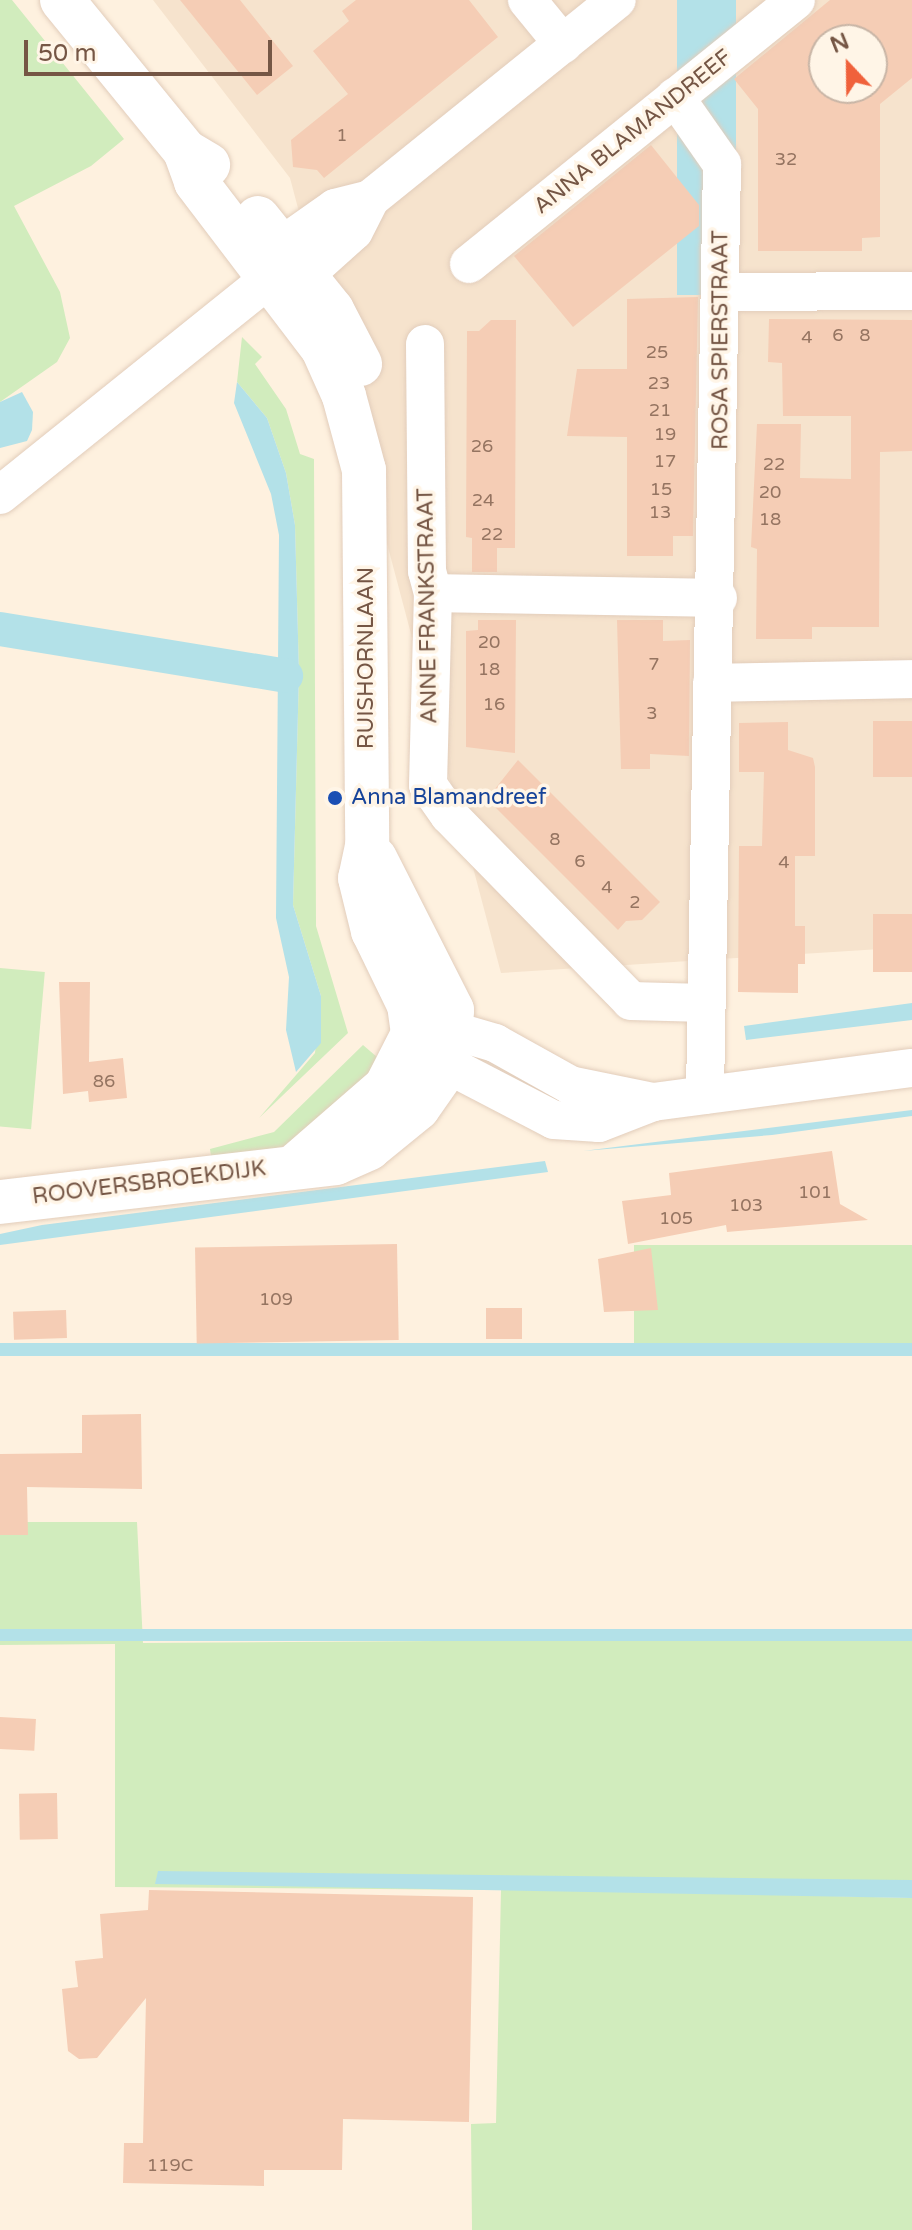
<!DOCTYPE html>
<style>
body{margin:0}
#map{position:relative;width:912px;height:2230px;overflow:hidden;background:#fef1df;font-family:"Varela Round",sans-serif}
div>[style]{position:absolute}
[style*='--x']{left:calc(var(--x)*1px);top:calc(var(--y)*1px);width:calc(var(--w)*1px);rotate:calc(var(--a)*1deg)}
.residential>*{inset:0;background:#f6e3cd}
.green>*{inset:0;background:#d1ecbd;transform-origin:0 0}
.water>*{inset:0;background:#b3e1e8;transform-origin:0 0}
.canal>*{height:34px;margin:-17px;padding:0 17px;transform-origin:17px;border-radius:17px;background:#b3e1e8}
.building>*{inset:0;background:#f5cdb5;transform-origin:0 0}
.roads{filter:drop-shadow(0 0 2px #e2cdbb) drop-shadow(0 0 2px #e2cdbb)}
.street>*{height:38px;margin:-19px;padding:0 19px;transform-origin:19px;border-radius:19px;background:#fff}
.secondary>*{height:44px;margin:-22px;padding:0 22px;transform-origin:22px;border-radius:22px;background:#fff}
.dots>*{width:22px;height:22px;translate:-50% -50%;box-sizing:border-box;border:4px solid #fff5e7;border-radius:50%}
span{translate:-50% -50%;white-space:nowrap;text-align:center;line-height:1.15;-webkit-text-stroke:7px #fff5e7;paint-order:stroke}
.number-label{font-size:18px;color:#957461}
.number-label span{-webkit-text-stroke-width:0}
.street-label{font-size:22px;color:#755645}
.transit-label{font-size:22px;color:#164399}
.left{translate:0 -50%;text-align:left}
.north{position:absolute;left:808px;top:24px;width:80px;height:80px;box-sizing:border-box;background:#fff5e7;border:2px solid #c8b5a6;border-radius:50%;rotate:338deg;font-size:22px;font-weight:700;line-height:32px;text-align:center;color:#755645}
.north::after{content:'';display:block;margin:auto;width:28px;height:36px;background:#f0613b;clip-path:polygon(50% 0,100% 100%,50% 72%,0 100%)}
.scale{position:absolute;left:24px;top:40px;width:248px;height:36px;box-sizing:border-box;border:4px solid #755645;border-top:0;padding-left:10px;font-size:24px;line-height:28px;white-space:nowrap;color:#755645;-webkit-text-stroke:6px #fff5e7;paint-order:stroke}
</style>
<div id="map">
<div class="residential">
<i style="clip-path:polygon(evenodd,153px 0,912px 0,912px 947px,501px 973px,290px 178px,153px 0,824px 40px,872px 40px,872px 88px,824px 88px,824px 40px)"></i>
</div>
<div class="green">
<i style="clip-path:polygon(0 0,12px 0,124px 139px,91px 166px,14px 206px,60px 292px,70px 338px,57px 362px,0 402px)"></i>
<i style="clip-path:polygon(242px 337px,262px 357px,255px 364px,286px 409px,300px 454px,314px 459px,316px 926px,348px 1033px,259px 1118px,315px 1053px,321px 996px,293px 905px,299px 673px,295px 525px,286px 473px,267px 418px,237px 382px)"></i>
<i style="left:0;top:968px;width:45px;height:158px;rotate:5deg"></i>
<i style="clip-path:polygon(363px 1045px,384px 1063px,325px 1128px,275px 1150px,211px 1156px,210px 1149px,274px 1132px)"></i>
<i style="left:912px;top:1245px;width:111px;height:278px;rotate:90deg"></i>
<i style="clip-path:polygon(0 1522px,137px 1522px,143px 1643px,912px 1638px,912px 1894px,751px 1894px,912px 1898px,912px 2230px,472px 2230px,471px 2124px,496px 2123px,501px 1890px,115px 1887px,115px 1644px,0 1645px)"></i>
</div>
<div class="water">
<i style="left:677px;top:0;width:59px;height:295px"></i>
<i style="clip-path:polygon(237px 382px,267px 418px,286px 473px,295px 525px,299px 673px,293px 905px,321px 996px,321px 1043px,296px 1072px,286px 1030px,289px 977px,276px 918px,279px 535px,271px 494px,234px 403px)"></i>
<i style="clip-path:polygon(22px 392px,33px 412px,32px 430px,27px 441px,0 448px,0 402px)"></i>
<i style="clip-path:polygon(912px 1003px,912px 1020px,746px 1040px,744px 1026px)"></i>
<i style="clip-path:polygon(912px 1110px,912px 1116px,772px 1135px,583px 1151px)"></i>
<i style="clip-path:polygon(545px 1161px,548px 1172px,0 1245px,0 1234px,42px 1225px)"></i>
<i style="left:912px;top:1343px;width:13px;height:912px;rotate:90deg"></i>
<i style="left:912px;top:1629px;width:12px;height:912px;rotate:90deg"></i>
<i style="clip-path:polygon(158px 1871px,912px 1880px,912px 1898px,155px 1884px)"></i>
</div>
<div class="canal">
<i style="--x:0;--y:629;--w:290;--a:9.3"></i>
</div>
<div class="building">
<i style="clip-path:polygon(180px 0,240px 0,293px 66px,257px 95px)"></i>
<i style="clip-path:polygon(356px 0,469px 0,498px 37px,324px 178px,317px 170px,293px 167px,291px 140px,348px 94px,313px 51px,349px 21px,342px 11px)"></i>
<i style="clip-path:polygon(evenodd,830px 0,912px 0,912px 78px,880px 104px,880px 237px,862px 238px,862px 251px,758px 251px,758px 109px,734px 79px,830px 0,824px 40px,872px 40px,872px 88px,824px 88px,824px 40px)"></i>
<i style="clip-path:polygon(651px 145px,699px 205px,699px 226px,573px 327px,514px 256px)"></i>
<i style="clip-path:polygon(698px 297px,693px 536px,673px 536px,673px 556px,627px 556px,627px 437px,567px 436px,577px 369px,627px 369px,627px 299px)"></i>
<i style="clip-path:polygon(769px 319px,912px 320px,912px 451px,880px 452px,879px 627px,812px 627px,812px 639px,756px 639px,757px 549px,751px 547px,757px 424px,801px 424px,800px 478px,851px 479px,851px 416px,783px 416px,782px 363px,768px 362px)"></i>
<i style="clip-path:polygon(491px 320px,516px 320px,515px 548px,497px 548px,497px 572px,472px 572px,472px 538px,466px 537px,467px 331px,479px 331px)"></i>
<i style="clip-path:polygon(478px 620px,516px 620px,515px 753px,466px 747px,466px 631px,478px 630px)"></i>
<i style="clip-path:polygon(617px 620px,663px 620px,663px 641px,690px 640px,689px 756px,650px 754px,650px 769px,621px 769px)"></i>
<i style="left:873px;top:721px;width:39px;height:56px"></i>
<i style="clip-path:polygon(788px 722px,788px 750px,813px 758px,815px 767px,815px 856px,795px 856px,795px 926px,805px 926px,805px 964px,798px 964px,798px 993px,738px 992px,739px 846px,762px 846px,764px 772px,739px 772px,739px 723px)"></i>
<i style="clip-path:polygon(518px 760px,660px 902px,642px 920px,626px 921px,618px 930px,487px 799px)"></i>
<i style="left:873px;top:914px;width:39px;height:58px"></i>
<i style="clip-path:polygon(59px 982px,90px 982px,89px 1062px,123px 1058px,127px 1098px,89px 1102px,88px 1091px,63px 1094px)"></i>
<i style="clip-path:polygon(832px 1151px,840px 1204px,868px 1220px,727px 1232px,726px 1225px,628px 1244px,622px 1201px,671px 1195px,669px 1173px)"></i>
<i style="left:397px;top:1244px;width:96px;height:202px;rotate:89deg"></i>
<i style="clip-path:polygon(651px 1248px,658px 1310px,604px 1312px,598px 1259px)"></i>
<i style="left:522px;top:1308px;width:31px;height:36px;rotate:90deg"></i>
<i style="left:66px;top:1310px;width:28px;height:53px;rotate:88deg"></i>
<i style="clip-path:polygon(141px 1414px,142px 1489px,27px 1487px,28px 1535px,0 1535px,0 1454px,82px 1453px,82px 1415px)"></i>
<i style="left:0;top:1717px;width:36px;height:32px;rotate:3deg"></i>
<i style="left:57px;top:1793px;width:46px;height:38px;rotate:89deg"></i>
<i style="clip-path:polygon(149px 1890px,473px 1897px,469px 2122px,343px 2119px,342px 2170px,264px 2170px,264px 2186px,123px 2183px,124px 2143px,143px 2143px,146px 1998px,97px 2058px,79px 2059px,68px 2051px,62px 1989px,78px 1987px,75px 1961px,103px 1958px,100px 1914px,148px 1910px)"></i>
</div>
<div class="roads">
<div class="street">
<i style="--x:527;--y:0;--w:57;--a:50.7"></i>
<i style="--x:675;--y:97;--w:82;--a:55"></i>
<i style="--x:722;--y:164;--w:931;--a:91.05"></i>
<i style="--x:469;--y:264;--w:420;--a:-38.9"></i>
<i style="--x:271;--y:274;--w:30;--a:-70"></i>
<i style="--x:281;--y:246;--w:66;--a:-35.1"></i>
<i style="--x:335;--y:208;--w:36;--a:-14"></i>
<i style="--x:370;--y:199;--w:317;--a:-38.9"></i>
<i style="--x:723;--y:292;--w:189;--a:-0.3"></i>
<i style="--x:425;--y:344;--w:227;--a:89.5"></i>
<i style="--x:427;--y:571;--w:23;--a:75"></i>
<i style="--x:433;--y:593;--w:192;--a:91.5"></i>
<i style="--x:428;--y:785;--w:37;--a:55"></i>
<i style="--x:449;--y:815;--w:260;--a:45.6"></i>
<i style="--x:631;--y:1001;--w:74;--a:1.5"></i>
<i style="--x:0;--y:495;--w:345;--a:-38.8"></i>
<i style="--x:269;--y:279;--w:37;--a:-8"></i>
<i style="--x:306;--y:274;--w:64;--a:-41.9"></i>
<i style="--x:354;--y:231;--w:36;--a:-63"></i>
<i style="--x:433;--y:593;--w:285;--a:1"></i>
<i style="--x:712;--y:683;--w:200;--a:-1.1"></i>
<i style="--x:424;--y:1033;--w:30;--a:-4"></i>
<i style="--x:454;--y:1031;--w:43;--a:16.3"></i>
<i style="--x:495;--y:1043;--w:86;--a:29.2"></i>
<i style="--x:570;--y:1085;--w:85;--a:11.6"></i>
<i style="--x:653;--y:1102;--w:261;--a:-7.5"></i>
<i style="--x:426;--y:1046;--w:29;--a:41"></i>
<i style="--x:448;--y:1065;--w:119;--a:27.4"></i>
<i style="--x:554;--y:1120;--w:45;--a:3.8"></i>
<i style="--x:599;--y:1123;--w:58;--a:-21.3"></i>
</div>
<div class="secondary">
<i style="--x:62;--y:0;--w:195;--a:50.8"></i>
<i style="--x:185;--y:151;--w:27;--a:31"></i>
<i style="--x:185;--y:151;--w:33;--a:70"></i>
<i style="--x:196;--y:182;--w:210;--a:52.7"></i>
<i style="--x:323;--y:349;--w:51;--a:65.9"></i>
<i style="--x:344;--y:396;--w:77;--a:74.9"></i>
<i style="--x:364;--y:470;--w:376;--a:89.5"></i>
<i style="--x:367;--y:846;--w:33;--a:102"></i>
<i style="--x:360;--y:878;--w:55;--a:76.2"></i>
<i style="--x:373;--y:931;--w:82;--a:64.1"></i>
<i style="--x:409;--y:1005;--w:29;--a:82"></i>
<i style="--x:413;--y:1034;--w:59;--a:117"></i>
<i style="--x:386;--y:1087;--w:118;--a:139.1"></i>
<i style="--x:258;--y:218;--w:118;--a:51.2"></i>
<i style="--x:332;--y:310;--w:61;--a:62.6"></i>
<i style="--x:0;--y:1202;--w:338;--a:-6.6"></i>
<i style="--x:336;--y:1163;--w:36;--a:-24"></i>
<i style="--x:369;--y:1148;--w:63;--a:-39.2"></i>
<i style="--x:418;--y:1108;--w:52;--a:-55.1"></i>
<i style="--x:448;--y:1065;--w:55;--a:-85.8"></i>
<i style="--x:452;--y:1010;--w:170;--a:-116.9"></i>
</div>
</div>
<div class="dots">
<i style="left:335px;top:798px;background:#1a4fb4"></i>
</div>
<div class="number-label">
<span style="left:342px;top:135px">1</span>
<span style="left:786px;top:159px">32</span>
<span style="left:838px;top:335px">6</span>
<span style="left:865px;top:335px">8</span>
<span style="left:807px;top:337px">4</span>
<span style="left:657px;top:352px">25</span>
<span style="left:659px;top:383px">23</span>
<span style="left:660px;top:410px">21</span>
<span style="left:665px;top:434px">19</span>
<span style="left:482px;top:446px">26</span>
<span style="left:665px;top:461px">17</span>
<span style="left:774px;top:464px">22</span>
<span style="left:661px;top:489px">15</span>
<span style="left:770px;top:492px">20</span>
<span style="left:483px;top:500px">24</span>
<span style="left:660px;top:512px">13</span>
<span style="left:770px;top:519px">18</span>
<span style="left:492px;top:534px">22</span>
<span style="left:489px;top:642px">20</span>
<span style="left:654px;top:664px">7</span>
<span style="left:489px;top:669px">18</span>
<span style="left:494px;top:704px">16</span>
<span style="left:652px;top:713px">3</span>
<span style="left:555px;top:839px">8</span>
<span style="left:580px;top:861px">6</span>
<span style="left:784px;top:862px">4</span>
<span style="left:607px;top:887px">4</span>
<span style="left:635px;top:902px">2</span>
<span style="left:104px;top:1081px">86</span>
<span style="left:815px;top:1192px">101</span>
<span style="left:746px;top:1205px">103</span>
<span style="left:676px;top:1218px">105</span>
<span style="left:276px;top:1299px">109</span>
<span style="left:170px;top:2165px">119C</span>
</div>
<div class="street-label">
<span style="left:633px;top:132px;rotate:-39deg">ANNA BLAMANDREEF</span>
<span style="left:721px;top:340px;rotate:-90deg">ROSA SPIERSTRAAT</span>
<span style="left:428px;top:606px;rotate:-91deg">ANNE FRANKSTRAAT</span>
<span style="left:367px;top:658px;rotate:-90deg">RUISHORNLAAN</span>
<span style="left:149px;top:1183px;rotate:-7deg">ROOVERSBROEKDIJK</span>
</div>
<div class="transit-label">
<span class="left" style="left:351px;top:798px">Anna Blamandreef</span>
</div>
<div class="north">N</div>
<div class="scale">50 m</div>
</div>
